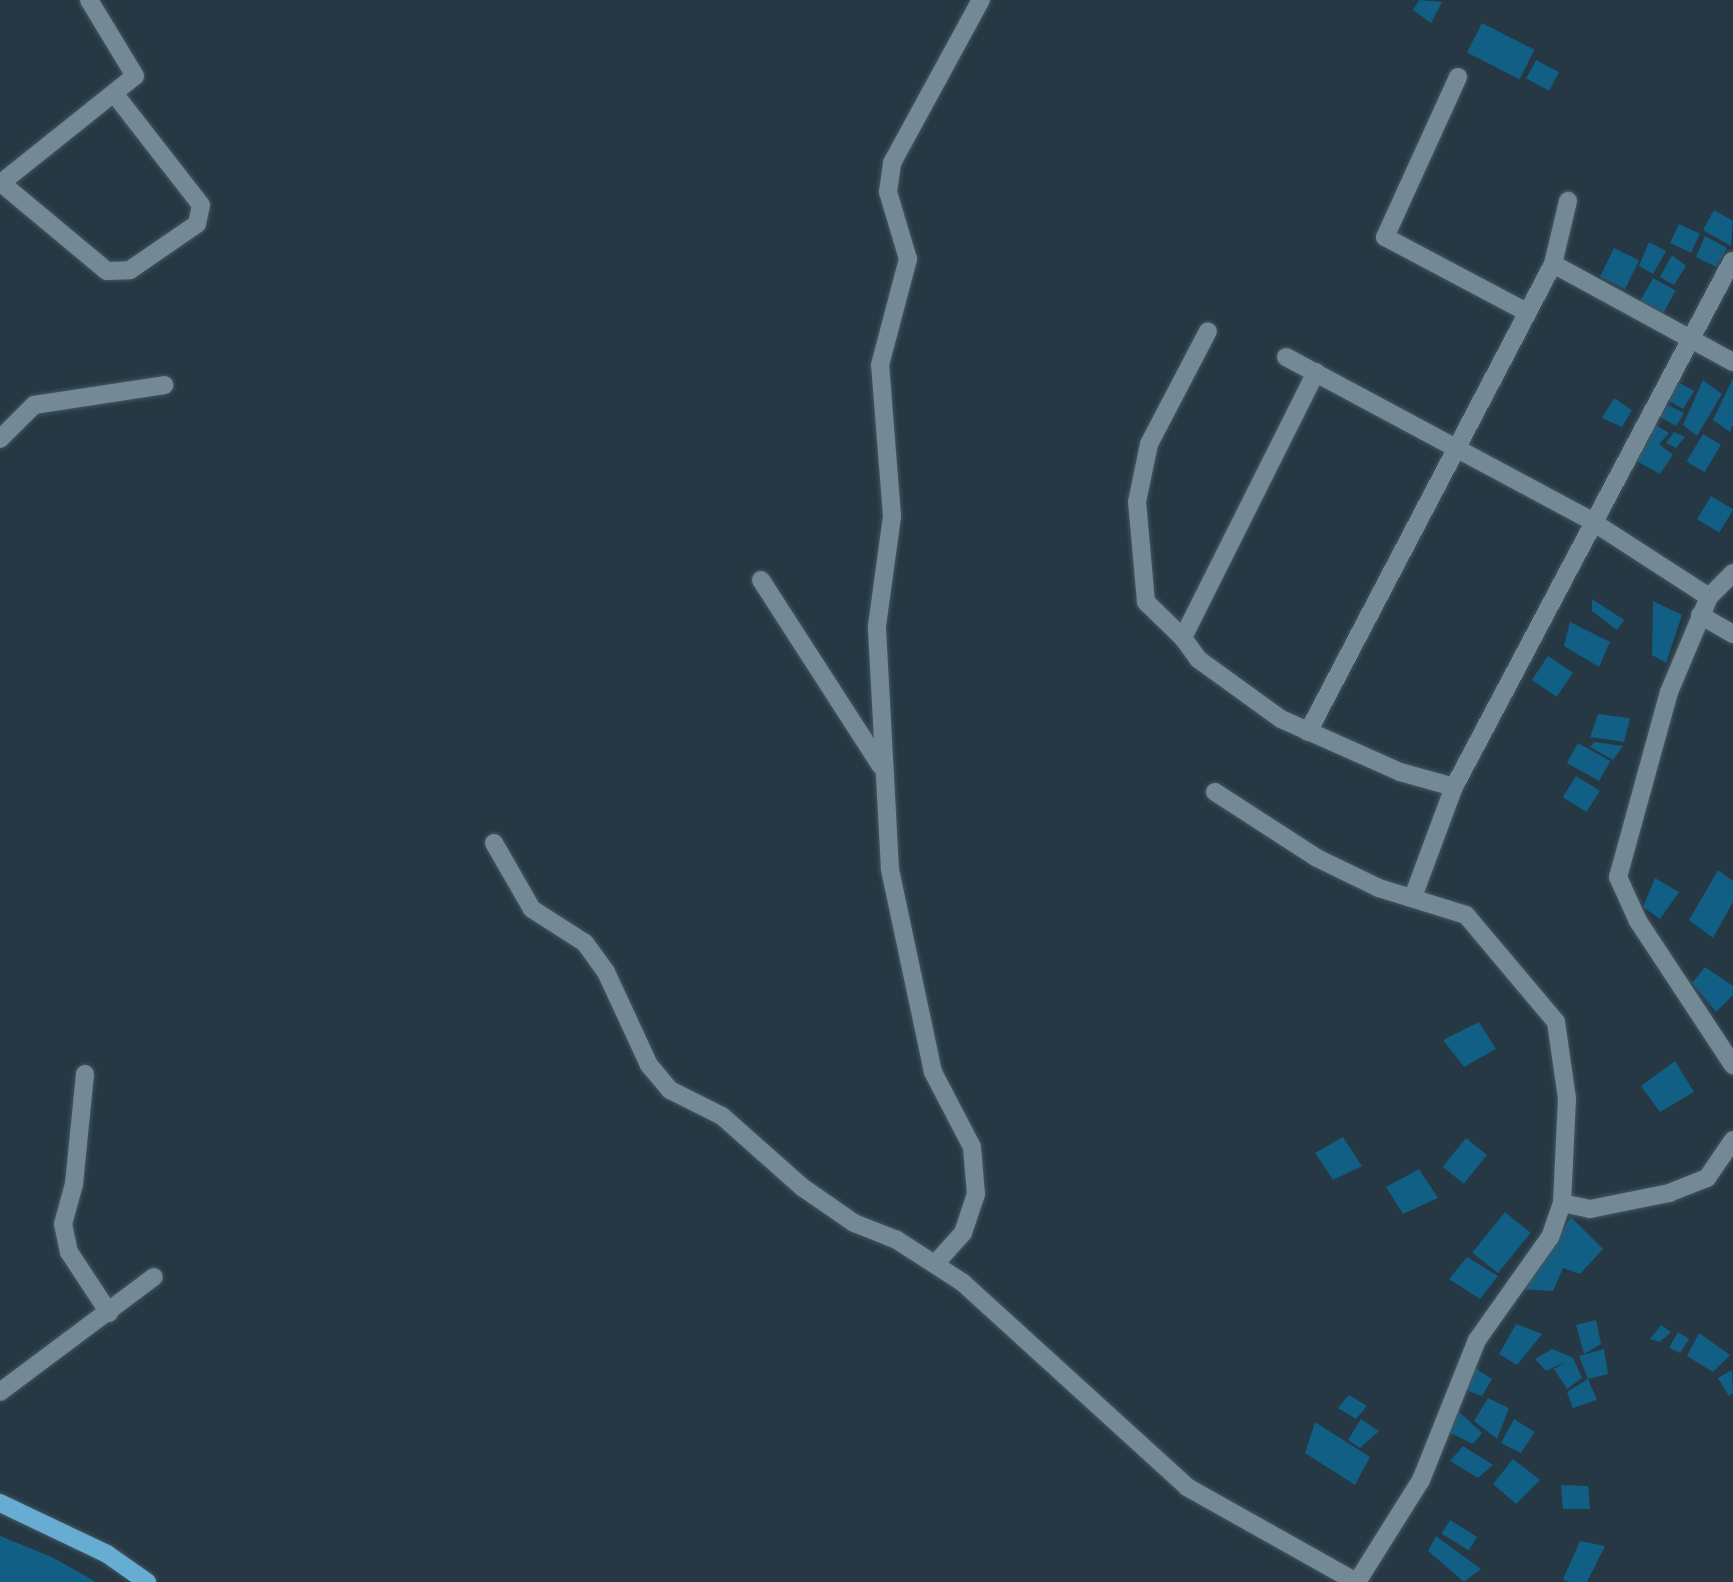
<!DOCTYPE html>
<style>
body{margin:0}
#map{position:relative;width:1733px;height:1582px;overflow:hidden;background:#253843;font-family:Lato,sans-serif}
div>[style]{position:absolute}
[style*='--x']{left:calc(var(--x)*1px);top:calc(var(--y)*1px);width:calc(var(--w)*1px);rotate:calc(var(--a)*1deg)}
.building>*{inset:0;background:#115f84;transform-origin:0 0}
.roads{filter:drop-shadow(0 0 2px #45555f) drop-shadow(0 0 2px #45555f)}
.minor>*{height:18px;margin:-9px;padding:0 9px;transform-origin:9px;border-radius:9px;background:#748996}
.major>*{height:18px;margin:-9px;padding:0 9px;transform-origin:9px;border-radius:9px;background:#66acd3}
span{translate:-50% -50%;white-space:nowrap;text-align:center;line-height:1.15;-webkit-text-stroke:7px #253843;paint-order:stroke}
</style>
<div id="map">
<div class="building">
<i style="clip-path:polygon(1419px 0,1442px 2px,1431px 23px,1413px 10px)"></i>
<i style="left:1482px;top:23px;width:59px;height:33px;rotate:27deg"></i>
<i style="left:1536px;top:60px;width:26px;height:21px;rotate:28deg"></i>
<i style="clip-path:polygon(1714px 210px,1733px 221px,1731px 246px,1703px 230px)"></i>
<i style="left:1679px;top:224px;width:23px;height:21px;rotate:25deg"></i>
<i style="clip-path:polygon(1705px 236px,1727px 248px,1716px 267px,1696px 257px)"></i>
<i style="clip-path:polygon(1649px 242px,1666px 251px,1653px 274px,1639px 266px)"></i>
<i style="left:1614px;top:248px;width:28px;height:32px;rotate:26deg"></i>
<i style="clip-path:polygon(1672px 255px,1686px 266px,1674px 285px,1660px 277px)"></i>
<i style="left:1653px;top:278px;width:26px;height:26px;rotate:29deg"></i>
<i style="clip-path:polygon(1733px 378px,1733px 425px,1730px 432px,1713px 420px)"></i>
<i style="clip-path:polygon(1674px 380px,1694px 391px,1683px 409px,1666px 399px)"></i>
<i style="clip-path:polygon(1703px 380px,1722px 394px,1697px 436px,1683px 425px)"></i>
<i style="clip-path:polygon(1614px 398px,1632px 410px,1622px 427px,1602px 418px)"></i>
<i style="clip-path:polygon(1666px 404px,1684px 413px,1676px 426px,1660px 417px)"></i>
<i style="clip-path:polygon(1656px 425px,1669px 433px,1659px 444px,1673px 455px,1660px 474px,1633px 459px)"></i>
<i style="clip-path:polygon(1674px 432px,1685px 437px,1676px 448px,1666px 443px)"></i>
<i style="left:1703px;top:434px;width:21px;height:32px;rotate:31deg"></i>
<i style="left:1711px;top:496px;width:26px;height:27px;rotate:31deg"></i>
<i style="clip-path:polygon(1592px 599px,1624px 620px,1617px 630px,1592px 611px)"></i>
<i style="clip-path:polygon(1653px 601px,1682px 615px,1666px 663px,1652px 655px)"></i>
<i style="clip-path:polygon(1570px 622px,1610px 642px,1599px 667px,1564px 646px)"></i>
<i style="left:1548px;top:656px;width:30px;height:29px;rotate:34deg"></i>
<i style="clip-path:polygon(1598px 714px,1630px 718px,1624px 742px,1590px 737px)"></i>
<i style="clip-path:polygon(1594px 742px,1623px 746px,1613px 760px,1590px 747px)"></i>
<i style="left:1578px;top:743px;width:37px;height:23px;rotate:29deg"></i>
<i style="left:1576px;top:776px;width:28px;height:25px;rotate:32deg"></i>
<i style="clip-path:polygon(1718px 870px,1733px 881px,1733px 902px,1713px 938px,1689px 920px)"></i>
<i style="clip-path:polygon(1655px 878px,1679px 892px,1660px 919px,1643px 907px)"></i>
<i style="clip-path:polygon(1705px 967px,1733px 986px,1733px 995px,1716px 1012px,1692px 983px)"></i>
<i style="clip-path:polygon(1479px 1022px,1496px 1049px,1464px 1067px,1443px 1040px)"></i>
<i style="clip-path:polygon(1675px 1061px,1694px 1092px,1660px 1112px,1641px 1086px)"></i>
<i style="clip-path:polygon(1343px 1137px,1362px 1166px,1333px 1180px,1315px 1153px)"></i>
<i style="left:1466px;top:1138px;width:27px;height:37px;rotate:39deg"></i>
<i style="clip-path:polygon(1419px 1169px,1438px 1198px,1403px 1214px,1386px 1187px)"></i>
<i style="left:1505px;top:1212px;width:33px;height:52px;rotate:39deg"></i>
<i style="clip-path:polygon(1571px 1217px,1603px 1249px,1580px 1274px,1563px 1268px,1553px 1291px,1522px 1289px)"></i>
<i style="clip-path:polygon(1467px 1257px,1498px 1276px,1480px 1299px,1449px 1279px)"></i>
<i style="clip-path:polygon(1596px 1320px,1601px 1344px,1584px 1354px,1576px 1325px)"></i>
<i style="clip-path:polygon(1516px 1324px,1542px 1334px,1517px 1365px,1499px 1354px)"></i>
<i style="clip-path:polygon(1661px 1325px,1671px 1332px,1660px 1342px,1650px 1339px)"></i>
<i style="clip-path:polygon(1678px 1332px,1689px 1339px,1680px 1353px,1669px 1348px)"></i>
<i style="clip-path:polygon(1699px 1333px,1730px 1355px,1713px 1372px,1687px 1356px)"></i>
<i style="clip-path:polygon(1552px 1349px,1573px 1358px,1582px 1378px,1567px 1389px,1554px 1369px,1567px 1361px,1546px 1371px,1535px 1359px)"></i>
<i style="clip-path:polygon(1604px 1349px,1608px 1374px,1588px 1379px,1579px 1356px)"></i>
<i style="clip-path:polygon(1475px 1368px,1492px 1379px,1482px 1396px,1466px 1390px)"></i>
<i style="clip-path:polygon(1732px 1370px,1733px 1393px,1729px 1396px,1718px 1378px)"></i>
<i style="clip-path:polygon(1588px 1379px,1597px 1400px,1573px 1408px,1567px 1392px)"></i>
<i style="clip-path:polygon(1349px 1395px,1367px 1406px,1356px 1419px,1338px 1408px)"></i>
<i style="clip-path:polygon(1488px 1398px,1509px 1408px,1497px 1439px,1474px 1421px)"></i>
<i style="clip-path:polygon(1456px 1409px,1482px 1433px,1473px 1444px,1448px 1432px)"></i>
<i style="clip-path:polygon(1361px 1419px,1379px 1431px,1360px 1448px,1348px 1440px)"></i>
<i style="clip-path:polygon(1514px 1419px,1535px 1432px,1521px 1453px,1501px 1443px)"></i>
<i style="clip-path:polygon(1315px 1422px,1370px 1457px,1355px 1485px,1305px 1453px)"></i>
<i style="clip-path:polygon(1463px 1446px,1493px 1465px,1478px 1478px,1450px 1461px)"></i>
<i style="clip-path:polygon(1513px 1459px,1540px 1480px,1516px 1504px,1493px 1484px)"></i>
<i style="clip-path:polygon(1561px 1485px,1588px 1486px,1590px 1509px,1563px 1509px)"></i>
<i style="left:1450px;top:1520px;width:32px;height:16px;rotate:32deg"></i>
<i style="clip-path:polygon(0 1536px,52px 1557px,96px 1582px,0 1582px)"></i>
<i style="clip-path:polygon(1436px 1536px,1481px 1569px,1464px 1582px,1428px 1551px)"></i>
<i style="clip-path:polygon(1580px 1541px,1605px 1546px,1587px 1582px,1569px 1582px,1563px 1579px)"></i>
</div>
<div class="roads">
<div class="minor">
<i style="--x:1458;--y:77;--w:176;--a:114.5"></i>
<i style="--x:1385;--y:237;--w:158;--a:27.9"></i>
<i style="--x:0;--y:182;--w:139;--a:39.8"></i>
<i style="--x:107;--y:271;--w:23;--a:-2"></i>
<i style="--x:130;--y:270;--w:81;--a:-34.5"></i>
<i style="--x:197;--y:224;--w:19;--a:-78"></i>
<i style="--x:201;--y:205;--w:138;--a:-127.9"></i>
<i style="--x:1;--y:183;--w:171;--a:-38.6"></i>
<i style="--x:135;--y:76;--w:89;--a:-121.2"></i>
<i style="--x:1553;--y:264;--w:205;--a:28.6"></i>
<i style="--x:1286;--y:357;--w:345;--a:28.2"></i>
<i style="--x:1590;--y:520;--w:142;--a:32.9"></i>
<i style="--x:1709;--y:597;--w:103;--a:112.8"></i>
<i style="--x:1669;--y:692;--w:192;--a:105.4"></i>
<i style="--x:1618;--y:877;--w:48;--a:65.6"></i>
<i style="--x:1638;--y:921;--w:173;--a:56.6"></i>
<i style="--x:1316;--y:372;--w:297;--a:116.6"></i>
<i style="--x:1183;--y:638;--w:26;--a:54"></i>
<i style="--x:1198;--y:659;--w:102;--a:35.9"></i>
<i style="--x:1281;--y:719;--w:130;--a:24"></i>
<i style="--x:1400;--y:772;--w:56;--a:15.5"></i>
<i style="--x:0;--y:439;--w:48;--a:-45"></i>
<i style="--x:34;--y:405;--w:132;--a:-8.7"></i>
<i style="--x:761;--y:580;--w:221;--a:57.2"></i>
<i style="--x:1709;--y:597;--w:34;--a:-45"></i>
<i style="--x:1700;--y:615;--w:38;--a:30"></i>
<i style="--x:1183;--y:638;--w:52;--a:-135.8"></i>
<i style="--x:1146;--y:602;--w:100;--a:-95.1"></i>
<i style="--x:1137;--y:502;--w:59;--a:-78.3"></i>
<i style="--x:1149;--y:444;--w:127;--a:-62.4"></i>
<i style="--x:1308;--y:732;--w:528;--a:-62.37"></i>
<i style="--x:1553;--y:264;--w:65;--a:-76.6"></i>
<i style="--x:1215;--y:792;--w:121;--a:32.9"></i>
<i style="--x:1317;--y:858;--w:69;--a:25.8"></i>
<i style="--x:1379;--y:888;--w:91;--a:17.2"></i>
<i style="--x:1466;--y:915;--w:140;--a:49.9"></i>
<i style="--x:1556;--y:1022;--w:77;--a:81.8"></i>
<i style="--x:1567;--y:1098;--w:105;--a:92.7"></i>
<i style="--x:1562;--y:1203;--w:36;--a:109"></i>
<i style="--x:1550;--y:1237;--w:126;--a:125.3"></i>
<i style="--x:1477;--y:1340;--w:151;--a:111.8"></i>
<i style="--x:1421;--y:1480;--w:120;--a:122.1"></i>
<i style="--x:494;--y:843;--w:76;--a:60.1"></i>
<i style="--x:532;--y:909;--w:63;--a:32.7"></i>
<i style="--x:585;--y:943;--w:36;--a:54"></i>
<i style="--x:606;--y:972;--w:102;--a:65.2"></i>
<i style="--x:649;--y:1065;--w:33;--a:50"></i>
<i style="--x:670;--y:1090;--w:58;--a:26.6"></i>
<i style="--x:722;--y:1116;--w:107;--a:41.6"></i>
<i style="--x:802;--y:1187;--w:63;--a:34.7"></i>
<i style="--x:854;--y:1223;--w:46;--a:21.6"></i>
<i style="--x:897;--y:1240;--w:77;--a:32.9"></i>
<i style="--x:962;--y:1282;--w:304;--a:42.3"></i>
<i style="--x:1187;--y:1487;--w:194;--a:29.3"></i>
<i style="--x:1413;--y:897;--w:117;--a:-69.6"></i>
<i style="--x:1454;--y:787;--w:595;--a:-62.14"></i>
<i style="--x:85;--y:1074;--w:111;--a:95.7"></i>
<i style="--x:74;--y:1184;--w:41;--a:105.4"></i>
<i style="--x:63;--y:1224;--w:29;--a:78"></i>
<i style="--x:69;--y:1252;--w:73;--a:56.7"></i>
<i style="--x:1562;--y:1203;--w:29;--a:12"></i>
<i style="--x:1590;--y:1209;--w:81;--a:-11.4"></i>
<i style="--x:1669;--y:1193;--w:41;--a:-21.5"></i>
<i style="--x:1707;--y:1178;--w:46;--a:-55.6"></i>
<i style="--x:935;--y:1264;--w:42;--a:-47.9"></i>
<i style="--x:963;--y:1233;--w:41;--a:-71.6"></i>
<i style="--x:976;--y:1194;--w:47;--a:-94.9"></i>
<i style="--x:972;--y:1147;--w:85;--a:-117.5"></i>
<i style="--x:933;--y:1072;--w:208;--a:-102"></i>
<i style="--x:890;--y:869;--w:243;--a:-93.1"></i>
<i style="--x:877;--y:626;--w:111;--a:-82.2"></i>
<i style="--x:892;--y:516;--w:151;--a:-94.5"></i>
<i style="--x:880;--y:365;--w:110;--a:-75.2"></i>
<i style="--x:908;--y:259;--w:70;--a:-106.6"></i>
<i style="--x:888;--y:192;--w:29;--a:-82"></i>
<i style="--x:892;--y:163;--w:186;--a:-61.4"></i>
<i style="--x:0;--y:1392;--w:192;--a:-36.8"></i>
</div>
<div class="major">
<i style="--x:0;--y:1503;--w:119;--a:25.5"></i>
<i style="--x:107;--y:1554;--w:49;--a:35"></i>
</div>
</div>
</div>
